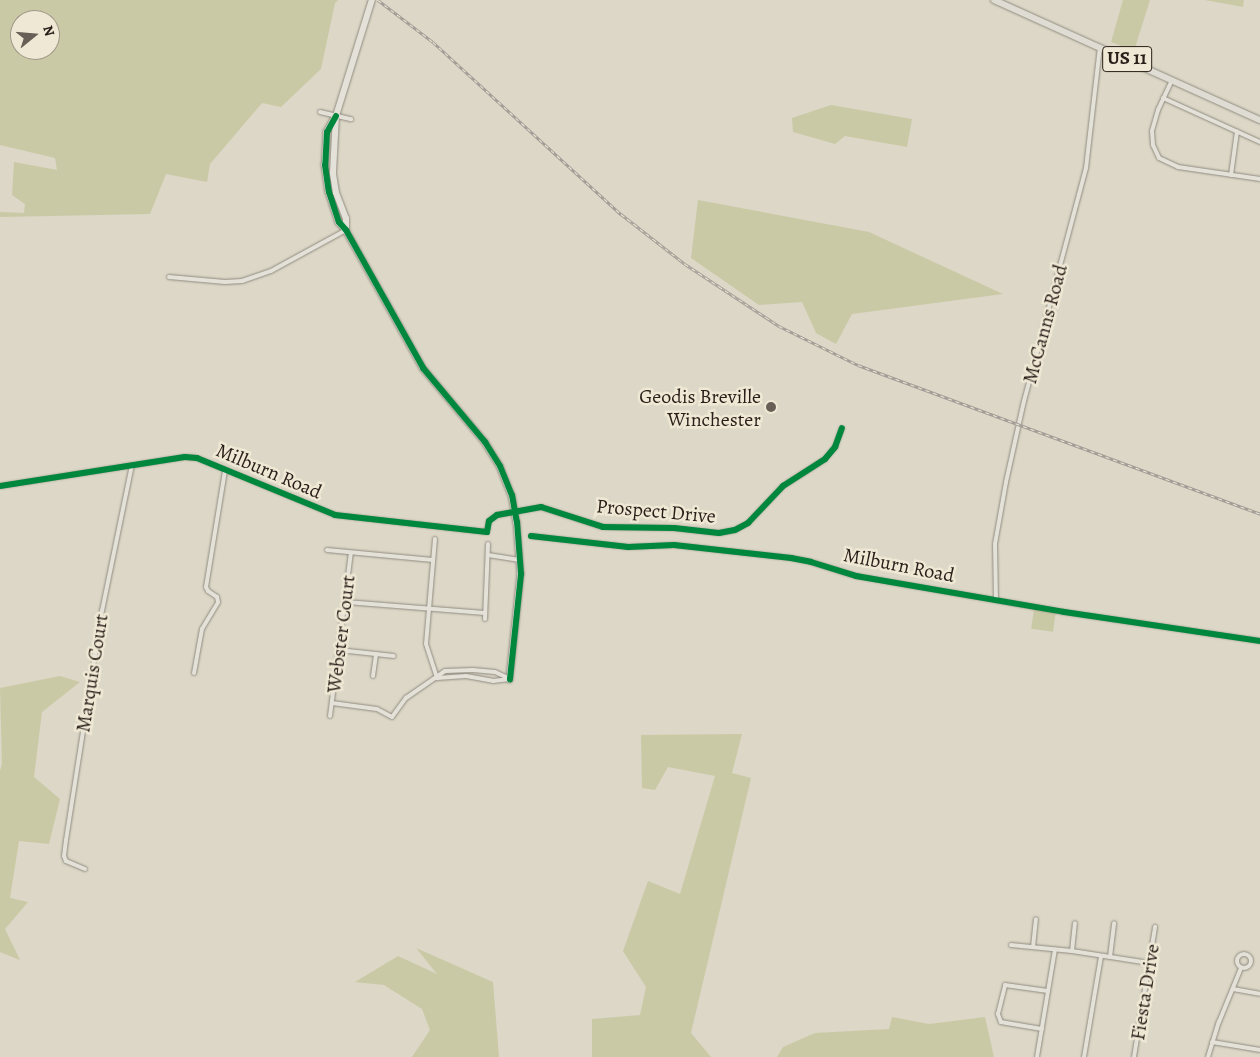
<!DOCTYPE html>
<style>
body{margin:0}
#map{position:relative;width:1260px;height:1057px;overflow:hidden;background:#dcd7c6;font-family:Alegreya,serif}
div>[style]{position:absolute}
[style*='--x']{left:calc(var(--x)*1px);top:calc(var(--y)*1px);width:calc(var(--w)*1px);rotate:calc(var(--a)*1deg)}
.green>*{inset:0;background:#cac9a6;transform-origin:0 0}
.roads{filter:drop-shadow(0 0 1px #908c81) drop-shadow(0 0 1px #908c81)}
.street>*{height:4px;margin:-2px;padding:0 2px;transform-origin:2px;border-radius:2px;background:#e4e1d9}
.street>.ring{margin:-2px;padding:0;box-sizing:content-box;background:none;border:4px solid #e4e1d9;border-radius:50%}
.secondary>*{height:5.5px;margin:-2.75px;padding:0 2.75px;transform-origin:2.75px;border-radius:2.75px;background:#e4e1d9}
.primary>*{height:6px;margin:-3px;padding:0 3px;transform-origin:3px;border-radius:3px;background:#dfdcd3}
.rail>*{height:3px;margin-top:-1.5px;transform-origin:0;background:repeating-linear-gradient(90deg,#eee8d4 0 4px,#a39f98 0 8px);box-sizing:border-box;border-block:1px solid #a39f98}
.cycleway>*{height:6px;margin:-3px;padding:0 3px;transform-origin:3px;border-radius:3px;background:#00873e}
.dots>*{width:14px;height:14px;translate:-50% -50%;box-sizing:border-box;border:2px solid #eee8d4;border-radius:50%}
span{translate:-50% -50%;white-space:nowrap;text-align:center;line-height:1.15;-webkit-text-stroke:5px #eee8d4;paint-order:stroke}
.shield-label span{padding:1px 4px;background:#eee8d4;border:1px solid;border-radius:4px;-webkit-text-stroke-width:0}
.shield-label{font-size:19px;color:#2a1e19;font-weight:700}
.street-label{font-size:20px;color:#2a1e19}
.poi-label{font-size:20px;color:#2a1e19}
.right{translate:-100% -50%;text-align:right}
.north{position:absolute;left:10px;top:10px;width:50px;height:50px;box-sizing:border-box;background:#eee8d4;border:1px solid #a09789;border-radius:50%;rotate:73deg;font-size:14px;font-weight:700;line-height:20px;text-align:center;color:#2a1e19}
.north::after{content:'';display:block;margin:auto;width:18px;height:22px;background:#685f56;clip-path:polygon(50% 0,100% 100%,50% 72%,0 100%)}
</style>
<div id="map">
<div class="green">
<i style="clip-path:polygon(evenodd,0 0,338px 0,335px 3px,321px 69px,281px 107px,262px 103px,210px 164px,207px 182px,166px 174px,150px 214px,0 217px,0 212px,24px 213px,25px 204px,12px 195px,14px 162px,57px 170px,55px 158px,0 145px,0 0,20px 20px,50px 20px,50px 50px,20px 50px,20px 20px)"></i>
<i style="clip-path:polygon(1123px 0,1150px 0,1134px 51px,1111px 42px)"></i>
<i style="clip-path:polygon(1205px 0,1244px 0,1243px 7px)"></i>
<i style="clip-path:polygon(831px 105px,912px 119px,907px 147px,845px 136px,835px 144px,793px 132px,792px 118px)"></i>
<i style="clip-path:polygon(698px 200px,869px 232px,1003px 294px,852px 314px,836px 344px,816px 333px,802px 302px,759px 305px,691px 258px)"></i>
<i style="left:1034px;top:609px;width:22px;height:20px;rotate:8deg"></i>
<i style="clip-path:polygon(60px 676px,80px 682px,42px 712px,34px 777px,60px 799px,49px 844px,19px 841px,10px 898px,28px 902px,5px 929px,20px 960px,0 952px,0 771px,2px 764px,0 688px)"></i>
<i style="clip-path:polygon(742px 734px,732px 773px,751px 778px,691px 1033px,711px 1057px,592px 1057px,592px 1019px,640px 1015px,646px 987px,623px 951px,648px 881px,680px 894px,715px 776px,668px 767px,655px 790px,642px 788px,641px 735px)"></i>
<i style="clip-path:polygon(416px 948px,493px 982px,499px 1057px,412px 1057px,430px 1030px,422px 1009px,384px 985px,355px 982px,398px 956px,437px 974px)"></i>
<i style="clip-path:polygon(892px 1017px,929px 1024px,985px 1017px,994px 1057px,777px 1057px,783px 1047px,815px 1033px,889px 1029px)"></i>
</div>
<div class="roads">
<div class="street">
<i style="--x:1172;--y:80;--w:33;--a:115"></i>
<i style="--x:1158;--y:110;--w:22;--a:106"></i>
<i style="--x:1152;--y:131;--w:14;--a:86"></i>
<i style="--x:1153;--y:145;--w:14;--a:65"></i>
<i style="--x:1159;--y:158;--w:21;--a:25"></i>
<i style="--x:1178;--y:167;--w:83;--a:8.3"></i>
<i style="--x:1163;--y:98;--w:107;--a:24.4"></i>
<i style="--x:320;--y:112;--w:32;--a:13"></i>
<i style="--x:1231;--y:175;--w:44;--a:-82.2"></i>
<i style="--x:169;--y:277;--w:56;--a:5.1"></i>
<i style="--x:225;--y:282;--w:17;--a:-3"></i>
<i style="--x:242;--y:281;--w:31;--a:-19"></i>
<i style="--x:271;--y:271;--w:85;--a:-28.7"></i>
<i style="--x:0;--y:486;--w:187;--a:-8.9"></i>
<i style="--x:185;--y:457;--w:12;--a:5"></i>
<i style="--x:197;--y:458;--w:149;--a:22.4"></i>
<i style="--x:335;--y:515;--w:153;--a:6.4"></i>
<i style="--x:487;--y:532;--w:11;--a:-80"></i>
<i style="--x:489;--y:521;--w:10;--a:-37"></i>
<i style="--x:497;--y:515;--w:45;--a:-10.3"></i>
<i style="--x:541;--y:507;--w:65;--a:17.9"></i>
<i style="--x:603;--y:527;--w:71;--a:0.8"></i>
<i style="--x:674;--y:528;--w:45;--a:6.3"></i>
<i style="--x:719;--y:533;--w:16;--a:-11"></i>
<i style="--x:735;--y:530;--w:15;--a:-28"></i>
<i style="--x:748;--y:523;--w:51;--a:-46.6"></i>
<i style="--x:783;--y:486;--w:50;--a:-32.7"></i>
<i style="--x:825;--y:459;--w:16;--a:-50"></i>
<i style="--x:835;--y:447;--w:20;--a:-70"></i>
<i style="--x:531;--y:536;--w:98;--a:6.5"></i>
<i style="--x:628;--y:547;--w:46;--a:-2.5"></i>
<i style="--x:674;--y:545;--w:118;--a:6.3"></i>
<i style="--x:791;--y:558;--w:20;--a:11"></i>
<i style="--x:811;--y:562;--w:47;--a:17.3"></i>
<i style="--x:856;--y:576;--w:211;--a:9.8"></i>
<i style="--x:1064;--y:612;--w:198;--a:8.4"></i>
<i style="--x:435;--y:539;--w:105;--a:94.9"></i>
<i style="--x:426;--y:644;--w:36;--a:72"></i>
<i style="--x:327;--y:550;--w:106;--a:5.4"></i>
<i style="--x:488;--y:555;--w:32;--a:9"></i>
<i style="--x:996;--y:600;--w:56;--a:-91"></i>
<i style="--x:995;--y:544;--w:63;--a:-79.9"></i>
<i style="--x:1006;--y:482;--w:83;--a:-77.5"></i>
<i style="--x:1024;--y:401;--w:241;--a:-75.1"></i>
<i style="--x:1086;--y:168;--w:122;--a:-83.4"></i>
<i style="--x:346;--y:602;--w:139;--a:4.5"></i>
<i style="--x:485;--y:619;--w:75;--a:-87.7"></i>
<i style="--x:339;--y:650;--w:55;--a:6.2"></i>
<i style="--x:194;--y:673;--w:45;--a:-79.7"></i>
<i style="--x:202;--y:629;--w:31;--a:-59"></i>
<i style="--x:218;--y:602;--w:5;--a:-101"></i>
<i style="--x:217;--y:597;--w:11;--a:-146"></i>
<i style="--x:208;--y:591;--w:4;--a:-117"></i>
<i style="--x:206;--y:587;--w:118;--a:-80.7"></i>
<i style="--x:373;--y:676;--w:22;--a:-82"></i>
<i style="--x:437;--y:678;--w:29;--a:-4"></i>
<i style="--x:466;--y:676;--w:27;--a:10"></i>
<i style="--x:493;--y:681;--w:17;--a:-7"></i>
<i style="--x:332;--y:703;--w:45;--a:7.6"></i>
<i style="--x:377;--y:709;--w:17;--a:28"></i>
<i style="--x:392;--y:717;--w:24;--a:-54"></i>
<i style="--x:406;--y:698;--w:47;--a:-34.7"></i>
<i style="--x:445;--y:671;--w:28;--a:-2"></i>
<i style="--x:473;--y:670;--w:22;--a:5"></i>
<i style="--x:495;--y:672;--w:17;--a:25"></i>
<i style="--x:330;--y:716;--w:164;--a:-82.7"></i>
<i style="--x:85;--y:869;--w:21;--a:-157"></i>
<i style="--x:66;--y:861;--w:5;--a:-112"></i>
<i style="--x:64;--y:856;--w:16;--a:-83"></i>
<i style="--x:66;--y:840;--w:232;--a:-81.1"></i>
<i style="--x:102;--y:611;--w:149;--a:-78.4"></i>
<i style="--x:1011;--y:945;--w:61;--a:5.6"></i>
<i style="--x:1072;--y:951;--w:78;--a:8.9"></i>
<i style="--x:1033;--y:947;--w:28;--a:-84"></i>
<i style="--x:1072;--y:951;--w:28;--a:-84"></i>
<i class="ring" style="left:1237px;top:954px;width:10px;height:10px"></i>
<i style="--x:1110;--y:957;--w:34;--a:-83"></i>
<i style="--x:1233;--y:989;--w:27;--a:10"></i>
<i style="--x:1042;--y:1029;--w:42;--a:-170.3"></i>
<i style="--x:1001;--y:1022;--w:9;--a:-111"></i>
<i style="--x:998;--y:1014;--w:30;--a:-76"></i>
<i style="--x:1005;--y:985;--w:43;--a:7.9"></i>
<i style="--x:1212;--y:1042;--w:49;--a:9.5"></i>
<i style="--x:1037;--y:1057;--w:109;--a:-80.5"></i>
<i style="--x:1084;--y:1057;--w:102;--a:-80.4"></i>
<i style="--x:1134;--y:1057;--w:132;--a:-80.8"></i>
<i style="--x:1208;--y:1057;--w:37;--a:-73"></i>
<i style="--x:1219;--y:1022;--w:58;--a:-67.8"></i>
</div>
<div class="secondary">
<i style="--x:336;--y:116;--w:18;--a:119"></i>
<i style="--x:327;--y:132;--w:33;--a:93"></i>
<i style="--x:325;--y:165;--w:27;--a:82"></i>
<i style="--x:329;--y:192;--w:32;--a:72"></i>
<i style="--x:339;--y:222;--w:11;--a:49"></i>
<i style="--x:346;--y:230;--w:158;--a:60.8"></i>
<i style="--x:423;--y:368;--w:97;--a:50"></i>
<i style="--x:485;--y:442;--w:28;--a:58"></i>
<i style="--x:500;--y:466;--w:31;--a:68"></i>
<i style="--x:512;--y:495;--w:27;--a:80"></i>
<i style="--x:517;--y:522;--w:52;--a:85.6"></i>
<i style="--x:521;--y:574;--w:106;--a:96"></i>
<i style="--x:346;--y:230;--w:11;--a:-90"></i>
<i style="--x:346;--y:219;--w:28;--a:-111"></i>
<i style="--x:336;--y:193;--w:20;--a:-99"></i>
<i style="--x:333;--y:173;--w:57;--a:-87"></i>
<i style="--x:336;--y:116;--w:121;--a:-72.8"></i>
</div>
<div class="primary">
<i style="--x:994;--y:0;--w:292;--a:24.3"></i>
</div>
</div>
<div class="rail">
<i style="--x:378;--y:0;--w:69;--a:37.4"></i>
<i style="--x:433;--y:42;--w:255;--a:42.5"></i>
<i style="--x:621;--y:214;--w:81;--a:38"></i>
<i style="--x:685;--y:264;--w:113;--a:33.4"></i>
<i style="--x:779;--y:326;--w:88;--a:26.3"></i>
<i style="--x:858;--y:365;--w:429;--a:20.3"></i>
</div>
<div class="cycleway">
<i style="--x:336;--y:116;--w:18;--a:119"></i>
<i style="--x:327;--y:132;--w:33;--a:93"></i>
<i style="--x:325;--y:165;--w:27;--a:82"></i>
<i style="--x:329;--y:192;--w:32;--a:72"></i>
<i style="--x:339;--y:222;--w:11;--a:49"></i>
<i style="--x:346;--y:230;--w:158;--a:60.8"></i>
<i style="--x:423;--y:368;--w:97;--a:50"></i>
<i style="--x:485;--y:442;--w:28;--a:58"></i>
<i style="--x:500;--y:466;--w:31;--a:68"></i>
<i style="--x:512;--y:495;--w:27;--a:80"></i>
<i style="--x:517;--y:522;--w:52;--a:85.6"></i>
<i style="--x:521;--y:574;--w:106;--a:96"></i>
<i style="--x:0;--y:486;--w:187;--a:-8.9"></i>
<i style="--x:185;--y:457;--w:12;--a:5"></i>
<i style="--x:197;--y:458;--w:149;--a:22.4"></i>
<i style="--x:335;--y:515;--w:153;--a:6.4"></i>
<i style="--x:487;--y:532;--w:11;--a:-80"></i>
<i style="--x:489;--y:521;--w:10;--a:-37"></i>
<i style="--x:497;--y:515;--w:45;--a:-10.3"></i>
<i style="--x:541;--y:507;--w:65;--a:17.9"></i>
<i style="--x:603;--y:527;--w:71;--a:0.8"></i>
<i style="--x:674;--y:528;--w:45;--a:6.3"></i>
<i style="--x:719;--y:533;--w:16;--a:-11"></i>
<i style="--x:735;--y:530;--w:15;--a:-28"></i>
<i style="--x:748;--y:523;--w:51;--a:-46.6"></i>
<i style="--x:783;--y:486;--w:50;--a:-32.7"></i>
<i style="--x:825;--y:459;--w:16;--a:-50"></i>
<i style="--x:835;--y:447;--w:20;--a:-70"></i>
<i style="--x:531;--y:536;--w:98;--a:6.5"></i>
<i style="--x:628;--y:547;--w:46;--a:-2.5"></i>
<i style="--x:674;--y:545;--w:118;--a:6.3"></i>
<i style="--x:791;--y:558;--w:20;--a:11"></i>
<i style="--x:811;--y:562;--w:47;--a:17.3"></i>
<i style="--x:856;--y:576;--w:211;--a:9.8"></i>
<i style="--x:1064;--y:612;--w:198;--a:8.4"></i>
</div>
<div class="dots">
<i style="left:771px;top:407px;background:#685f56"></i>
</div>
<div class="shield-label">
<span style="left:1127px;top:59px">US 11</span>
</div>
<div class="street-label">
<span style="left:1045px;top:324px;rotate:-75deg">McCanns Road</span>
<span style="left:269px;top:471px;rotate:23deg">Milburn Road</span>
<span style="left:656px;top:511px;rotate:5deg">Prospect Drive</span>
<span style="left:899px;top:565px;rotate:11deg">Milburn Road</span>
<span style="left:341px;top:634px;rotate:-83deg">Webster Court</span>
<span style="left:92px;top:673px;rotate:-81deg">Marquis Court</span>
<span style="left:1145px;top:992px;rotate:-81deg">Fiesta Drive</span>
</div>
<div class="poi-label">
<span class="right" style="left:761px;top:408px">Geodis Breville<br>Winchester</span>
</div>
<div class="north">N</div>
</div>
